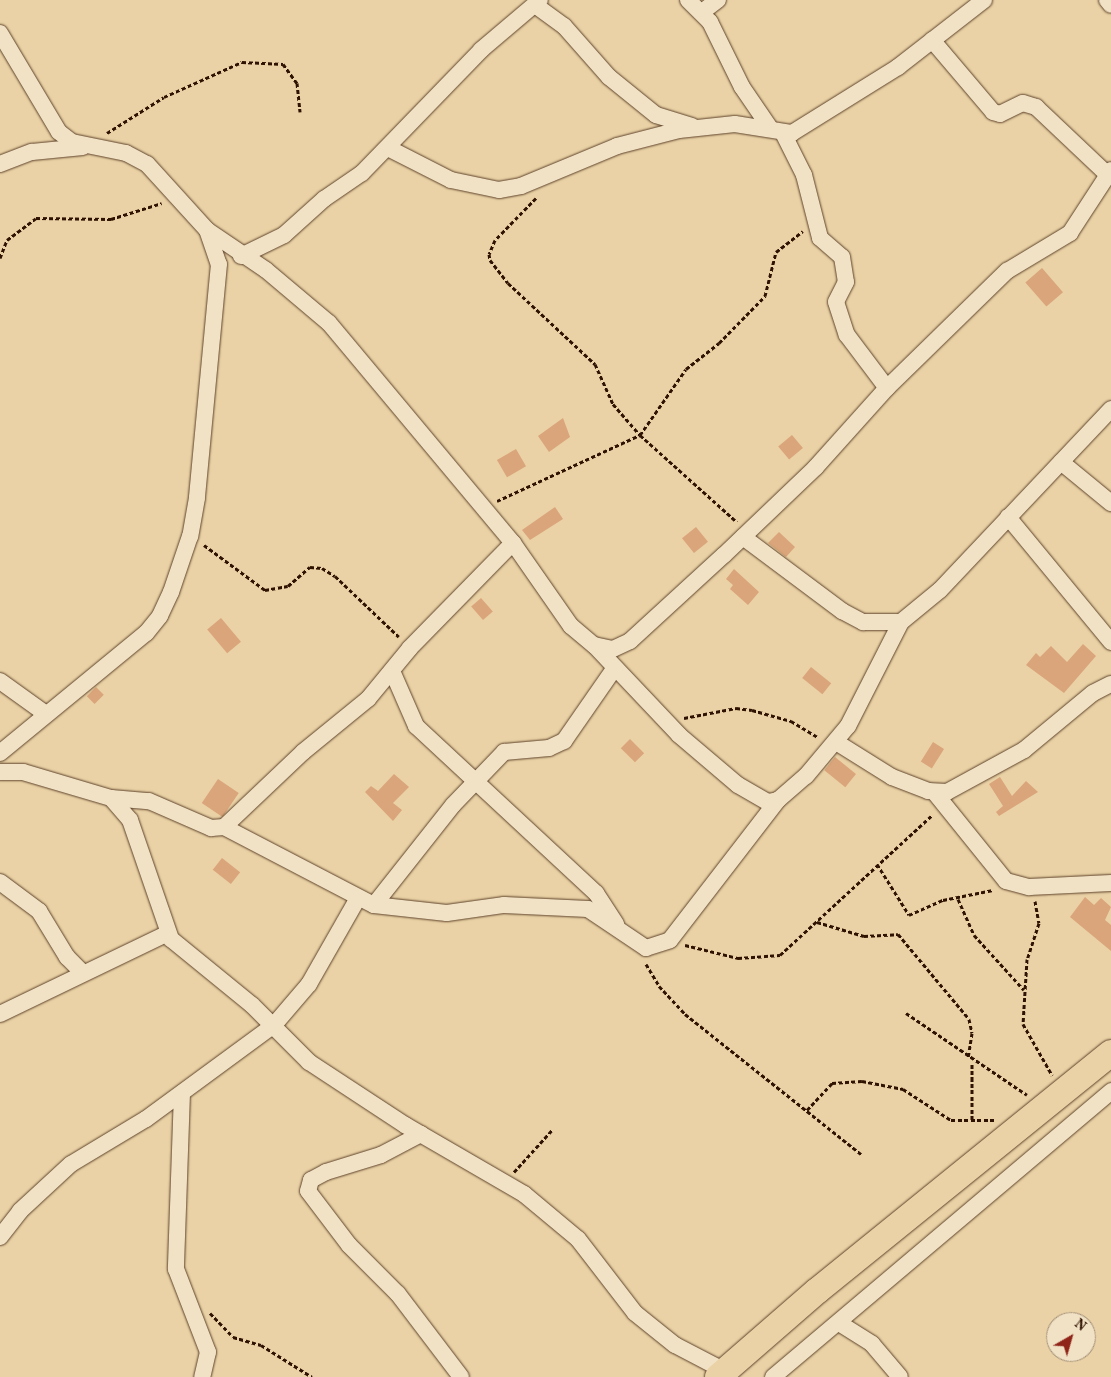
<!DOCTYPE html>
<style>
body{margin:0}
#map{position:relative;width:1111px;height:1377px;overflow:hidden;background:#ead2a6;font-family:Vollkorn,serif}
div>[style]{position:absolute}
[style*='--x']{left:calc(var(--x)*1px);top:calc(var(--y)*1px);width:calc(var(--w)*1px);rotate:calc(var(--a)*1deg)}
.building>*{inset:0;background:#daa57a;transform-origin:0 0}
.path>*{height:3px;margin-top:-1.5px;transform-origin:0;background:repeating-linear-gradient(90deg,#2f1200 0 4px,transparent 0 6.5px)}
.roads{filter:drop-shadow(0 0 1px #5e422a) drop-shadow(0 0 1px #5e422a)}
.minor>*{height:16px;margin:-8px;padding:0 8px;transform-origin:8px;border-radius:8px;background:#f1e2c5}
.trunk>*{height:26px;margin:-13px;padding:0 13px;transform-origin:13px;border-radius:13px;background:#ead2a6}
span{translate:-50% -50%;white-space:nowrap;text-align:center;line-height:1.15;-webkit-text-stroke:4px #f1e2c5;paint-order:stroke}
.north{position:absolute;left:1046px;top:1312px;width:50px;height:50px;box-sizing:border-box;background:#f1e2c5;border:1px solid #a38f76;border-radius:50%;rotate:38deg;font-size:14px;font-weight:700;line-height:20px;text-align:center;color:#2f1200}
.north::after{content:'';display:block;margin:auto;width:18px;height:22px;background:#8f2418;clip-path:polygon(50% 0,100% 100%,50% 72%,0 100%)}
</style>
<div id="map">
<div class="building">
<i style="left:1042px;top:268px;width:32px;height:22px;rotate:49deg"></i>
<i style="clip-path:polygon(563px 418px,570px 437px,549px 452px,538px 436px)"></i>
<i style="left:792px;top:435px;width:17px;height:18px;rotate:50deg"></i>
<i style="left:516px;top:449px;width:20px;height:22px;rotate:60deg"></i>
<i style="clip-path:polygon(555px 507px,563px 519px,530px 540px,522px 530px)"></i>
<i style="left:696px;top:527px;width:19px;height:18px;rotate:51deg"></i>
<i style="clip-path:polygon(779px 532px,795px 547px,786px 557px,768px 543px)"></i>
<i style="clip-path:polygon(734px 569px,759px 592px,748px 605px,730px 589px,733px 585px,726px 579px)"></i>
<i style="left:481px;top:598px;width:18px;height:13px;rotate:49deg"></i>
<i style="left:221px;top:618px;width:31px;height:18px;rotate:50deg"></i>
<i style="clip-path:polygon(1083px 644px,1096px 656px,1064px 693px,1026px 665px,1036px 653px,1040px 657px,1051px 646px,1067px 662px)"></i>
<i style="left:811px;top:667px;width:26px;height:14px;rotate:39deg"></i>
<i style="left:96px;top:687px;width:11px;height:13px;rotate:45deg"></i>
<i style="left:630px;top:739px;width:20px;height:13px;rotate:45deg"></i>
<i style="left:933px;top:742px;width:13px;height:23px;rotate:32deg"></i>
<i style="left:835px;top:757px;width:27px;height:17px;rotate:39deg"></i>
<i style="clip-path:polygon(394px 774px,409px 787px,393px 803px,402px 810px,393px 821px,365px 792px,371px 786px,378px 791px)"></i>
<i style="clip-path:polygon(1000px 777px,1012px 796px,1026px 781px,1038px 792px,999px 816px,996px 812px,1003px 806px,989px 784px)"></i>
<i style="left:218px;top:779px;width:25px;height:29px;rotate:34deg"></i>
<i style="left:222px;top:858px;width:23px;height:15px;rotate:38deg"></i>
<i style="clip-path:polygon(1085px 897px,1094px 905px,1101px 898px,1111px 907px,1105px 920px,1111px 925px,1111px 951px,1070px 917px)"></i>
</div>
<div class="path">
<i style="--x:107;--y:133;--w:67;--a:-32.3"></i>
<i style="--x:164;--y:97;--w:85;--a:-24.2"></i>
<i style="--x:242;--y:62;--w:41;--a:2.8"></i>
<i style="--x:283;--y:64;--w:24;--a:54"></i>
<i style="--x:297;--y:83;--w:29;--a:84"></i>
<i style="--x:536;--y:198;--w:59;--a:134.3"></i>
<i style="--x:495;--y:240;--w:15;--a:113"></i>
<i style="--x:489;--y:254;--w:6;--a:81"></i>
<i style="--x:490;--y:260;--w:29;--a:52"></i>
<i style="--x:508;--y:283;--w:119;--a:43"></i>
<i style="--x:595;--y:364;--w:44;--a:65.8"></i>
<i style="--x:613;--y:404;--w:41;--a:48.9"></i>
<i style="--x:640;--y:435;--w:130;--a:41.9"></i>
<i style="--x:0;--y:258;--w:19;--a:-69"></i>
<i style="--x:7;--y:240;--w:36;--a:-37"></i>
<i style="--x:36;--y:218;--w:75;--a:0.8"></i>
<i style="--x:111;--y:219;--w:53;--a:-17.4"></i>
<i style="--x:497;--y:501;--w:157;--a:-24.8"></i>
<i style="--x:640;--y:435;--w:80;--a:-55.1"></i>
<i style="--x:686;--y:369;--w:42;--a:-38.2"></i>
<i style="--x:719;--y:343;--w:66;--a:-45.6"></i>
<i style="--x:765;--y:296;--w:45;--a:-76"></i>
<i style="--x:776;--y:252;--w:34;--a:-38"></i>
<i style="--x:204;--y:545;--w:76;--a:36.4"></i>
<i style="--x:265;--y:590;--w:23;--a:-10"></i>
<i style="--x:288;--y:586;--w:29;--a:-41"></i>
<i style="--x:310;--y:567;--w:12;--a:5"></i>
<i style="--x:322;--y:568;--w:15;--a:32"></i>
<i style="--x:335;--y:576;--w:88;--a:43.6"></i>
<i style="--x:684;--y:718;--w:53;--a:-10.9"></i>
<i style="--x:736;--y:708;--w:16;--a:7"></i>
<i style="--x:752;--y:710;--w:41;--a:15.8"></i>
<i style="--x:791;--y:721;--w:31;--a:31"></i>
<i style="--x:877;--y:864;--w:60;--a:57.9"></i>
<i style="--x:909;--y:915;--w:37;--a:-24"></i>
<i style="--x:943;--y:900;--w:51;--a:-11.3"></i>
<i style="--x:958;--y:899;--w:39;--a:66"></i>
<i style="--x:974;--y:935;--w:74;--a:47.7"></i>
<i style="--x:1035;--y:901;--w:22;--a:80"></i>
<i style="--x:1039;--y:923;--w:38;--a:108"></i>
<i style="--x:1027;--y:959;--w:65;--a:93.5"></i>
<i style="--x:1023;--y:1024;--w:59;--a:60.4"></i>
<i style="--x:817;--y:922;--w:49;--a:16.6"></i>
<i style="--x:864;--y:936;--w:34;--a:-3"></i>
<i style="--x:898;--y:934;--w:111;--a:50.1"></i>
<i style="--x:969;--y:1019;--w:14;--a:78"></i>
<i style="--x:972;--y:1033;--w:24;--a:99"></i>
<i style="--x:685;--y:945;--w:55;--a:13.8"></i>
<i style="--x:738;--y:958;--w:42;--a:-4.1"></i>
<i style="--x:780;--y:955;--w:207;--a:-42.6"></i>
<i style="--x:646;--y:964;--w:26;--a:59"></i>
<i style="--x:659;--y:986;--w:38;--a:47"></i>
<i style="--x:685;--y:1014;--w:225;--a:38.5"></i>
<i style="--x:906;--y:1013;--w:146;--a:34.1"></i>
<i style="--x:807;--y:1110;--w:37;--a:-47"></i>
<i style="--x:832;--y:1083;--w:30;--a:-4"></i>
<i style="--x:862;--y:1081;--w:42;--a:11"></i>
<i style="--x:903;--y:1089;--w:57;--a:32.9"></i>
<i style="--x:951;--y:1120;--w:44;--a:0"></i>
<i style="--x:972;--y:1120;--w:58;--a:-90"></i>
<i style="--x:514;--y:1172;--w:58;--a:-47.8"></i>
<i style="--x:210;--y:1313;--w:33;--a:46"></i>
<i style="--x:233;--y:1337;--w:29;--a:16"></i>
<i style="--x:261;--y:1345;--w:60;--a:32.1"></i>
</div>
<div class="roads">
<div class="minor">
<i style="--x:688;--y:0;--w:31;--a:45"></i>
<i style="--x:710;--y:22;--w:72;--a:63.8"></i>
<i style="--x:742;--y:87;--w:50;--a:55.7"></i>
<i style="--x:1107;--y:0;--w:6;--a:51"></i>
<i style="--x:535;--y:5;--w:36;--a:36"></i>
<i style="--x:564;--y:26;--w:68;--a:48.6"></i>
<i style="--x:609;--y:77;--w:60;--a:39"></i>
<i style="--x:656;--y:115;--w:38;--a:17"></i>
<i style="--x:702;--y:12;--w:20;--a:-37"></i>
<i style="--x:0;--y:33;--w:115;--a:59.2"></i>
<i style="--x:59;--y:132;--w:16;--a:38"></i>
<i style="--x:72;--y:142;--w:55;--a:11.5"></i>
<i style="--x:126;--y:153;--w:24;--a:28"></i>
<i style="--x:147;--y:164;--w:89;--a:47.7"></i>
<i style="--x:207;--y:230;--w:36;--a:71"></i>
<i style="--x:219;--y:264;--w:235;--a:95.4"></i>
<i style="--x:197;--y:498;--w:39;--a:100"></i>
<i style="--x:190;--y:536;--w:59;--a:108.7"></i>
<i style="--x:171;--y:592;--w:26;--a:115"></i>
<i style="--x:160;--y:616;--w:22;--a:129"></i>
<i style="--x:146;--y:633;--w:189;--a:140.6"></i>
<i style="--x:932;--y:40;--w:94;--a:49.7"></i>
<i style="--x:993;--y:112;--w:7;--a:16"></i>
<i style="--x:1000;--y:114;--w:25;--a:-26"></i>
<i style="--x:1023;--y:103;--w:14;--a:17"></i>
<i style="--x:1036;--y:107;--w:99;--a:43.4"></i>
<i style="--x:783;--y:133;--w:47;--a:63.4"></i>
<i style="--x:804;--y:175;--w:65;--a:75.7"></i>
<i style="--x:820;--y:238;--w:29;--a:41"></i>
<i style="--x:842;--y:257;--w:25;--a:81"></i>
<i style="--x:846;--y:282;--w:22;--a:117"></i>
<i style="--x:836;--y:302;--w:35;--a:72"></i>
<i style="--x:847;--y:335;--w:66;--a:53"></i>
<i style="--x:390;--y:149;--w:68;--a:26.9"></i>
<i style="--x:451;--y:180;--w:49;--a:11.8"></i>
<i style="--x:499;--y:190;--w:22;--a:-10"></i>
<i style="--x:521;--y:186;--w:104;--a:-22.6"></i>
<i style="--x:617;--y:146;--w:64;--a:-14.5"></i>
<i style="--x:679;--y:130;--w:56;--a:-6.1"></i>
<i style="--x:735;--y:124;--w:58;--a:9"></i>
<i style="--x:792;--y:133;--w:125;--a:-31.9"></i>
<i style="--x:898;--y:67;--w:109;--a:-37.9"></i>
<i style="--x:0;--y:164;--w:34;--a:-21"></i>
<i style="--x:32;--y:152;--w:51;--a:-5.6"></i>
<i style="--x:207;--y:230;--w:71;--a:34.1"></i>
<i style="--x:266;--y:270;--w:82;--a:40.1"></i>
<i style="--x:329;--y:323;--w:287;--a:50.1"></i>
<i style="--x:513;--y:543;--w:101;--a:55.1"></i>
<i style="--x:571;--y:626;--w:30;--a:40"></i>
<i style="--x:594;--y:645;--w:19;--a:12"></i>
<i style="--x:613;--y:649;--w:19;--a:-25"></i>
<i style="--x:630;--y:641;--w:127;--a:-42.5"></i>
<i style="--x:724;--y:555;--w:127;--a:-43.7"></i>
<i style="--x:816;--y:467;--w:106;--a:-48.1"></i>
<i style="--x:887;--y:388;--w:168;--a:-44.3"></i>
<i style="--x:1007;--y:271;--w:74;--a:-31.1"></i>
<i style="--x:1070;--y:233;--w:75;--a:-56.9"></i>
<i style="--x:241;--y:256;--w:48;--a:-26"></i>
<i style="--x:284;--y:235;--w:54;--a:-42"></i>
<i style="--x:324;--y:199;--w:46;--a:-34.4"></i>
<i style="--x:362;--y:173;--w:171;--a:-45.9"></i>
<i style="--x:481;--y:50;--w:77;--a:-40.3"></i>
<i style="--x:1061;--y:462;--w:65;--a:39.4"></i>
<i style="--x:1008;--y:517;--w:162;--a:50.5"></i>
<i style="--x:743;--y:537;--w:124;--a:36.8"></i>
<i style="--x:842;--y:611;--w:24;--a:28"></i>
<i style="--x:863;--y:622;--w:38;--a:0"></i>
<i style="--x:901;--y:622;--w:50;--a:-39.4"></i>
<i style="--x:940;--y:590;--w:249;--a:-46.6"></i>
<i style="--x:594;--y:645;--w:124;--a:46.6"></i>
<i style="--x:679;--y:735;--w:77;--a:40.3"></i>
<i style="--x:738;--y:785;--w:34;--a:30"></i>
<i style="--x:768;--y:802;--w:10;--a:-11"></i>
<i style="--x:778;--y:800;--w:37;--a:-41"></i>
<i style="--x:806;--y:776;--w:65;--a:-50"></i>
<i style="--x:848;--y:726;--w:117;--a:-63"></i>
<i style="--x:392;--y:671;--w:60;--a:66.4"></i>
<i style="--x:416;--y:726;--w:246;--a:42.9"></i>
<i style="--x:596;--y:893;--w:37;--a:57"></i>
<i style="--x:0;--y:681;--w:57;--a:35.7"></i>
<i style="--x:836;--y:742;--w:66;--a:32"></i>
<i style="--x:892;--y:777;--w:39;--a:21"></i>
<i style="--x:928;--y:791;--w:19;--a:3"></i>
<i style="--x:947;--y:792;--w:88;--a:-28.6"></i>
<i style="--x:1024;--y:750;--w:89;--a:-39.6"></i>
<i style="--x:1093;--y:693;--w:20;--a:-27"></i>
<i style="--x:0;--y:772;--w:23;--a:0"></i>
<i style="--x:23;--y:772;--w:92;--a:16.5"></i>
<i style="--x:111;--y:798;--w:38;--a:5"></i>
<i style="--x:149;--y:801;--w:68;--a:23.5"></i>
<i style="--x:211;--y:828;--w:13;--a:-4"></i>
<i style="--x:224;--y:827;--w:109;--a:-43.5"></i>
<i style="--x:303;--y:752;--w:84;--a:-39.2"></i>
<i style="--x:368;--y:699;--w:66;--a:-50.5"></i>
<i style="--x:410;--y:648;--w:147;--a:-45.6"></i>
<i style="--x:935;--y:793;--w:113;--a:51.1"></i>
<i style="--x:1006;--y:881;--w:24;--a:15"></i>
<i style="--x:1029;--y:887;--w:82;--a:-2.8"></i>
<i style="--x:111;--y:798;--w:29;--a:49"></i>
<i style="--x:130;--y:820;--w:126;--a:71"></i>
<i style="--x:171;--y:939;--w:104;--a:39.2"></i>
<i style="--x:252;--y:1005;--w:81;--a:45"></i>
<i style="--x:309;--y:1062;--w:115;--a:33.3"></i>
<i style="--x:405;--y:1125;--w:138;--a:30.1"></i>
<i style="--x:524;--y:1194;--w:70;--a:39.8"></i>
<i style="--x:578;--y:1239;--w:93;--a:52.4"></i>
<i style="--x:635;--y:1313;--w:51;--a:38.7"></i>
<i style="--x:675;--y:1345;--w:56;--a:27.5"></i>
<i style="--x:224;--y:827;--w:169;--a:27.5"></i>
<i style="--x:374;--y:905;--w:73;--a:6.3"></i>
<i style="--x:447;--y:913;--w:58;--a:-8"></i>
<i style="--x:504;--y:905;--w:84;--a:2.7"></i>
<i style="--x:588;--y:909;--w:70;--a:33.9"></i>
<i style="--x:646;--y:948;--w:25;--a:-18"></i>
<i style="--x:670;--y:940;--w:177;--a:-52.4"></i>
<i style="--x:0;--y:882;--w:49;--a:36.6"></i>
<i style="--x:39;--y:911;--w:54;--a:58.7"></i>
<i style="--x:67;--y:957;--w:21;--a:45"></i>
<i style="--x:374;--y:905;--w:127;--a:-51.7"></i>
<i style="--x:453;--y:805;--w:74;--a:-46.1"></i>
<i style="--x:504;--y:752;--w:45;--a:-5.1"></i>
<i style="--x:549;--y:748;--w:17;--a:-25"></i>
<i style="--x:564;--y:741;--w:88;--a:-55.2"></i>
<i style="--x:0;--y:1014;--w:187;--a:-25.7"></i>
<i style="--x:182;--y:1093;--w:176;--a:92"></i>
<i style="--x:176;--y:1269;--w:89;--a:68.9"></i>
<i style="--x:208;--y:1352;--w:26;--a:103"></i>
<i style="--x:421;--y:1134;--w:45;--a:152.3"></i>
<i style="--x:381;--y:1155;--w:58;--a:162.8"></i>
<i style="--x:326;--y:1172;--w:17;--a:152"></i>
<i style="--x:311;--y:1180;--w:11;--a:105"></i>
<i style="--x:308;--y:1191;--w:68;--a:52.8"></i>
<i style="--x:349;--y:1245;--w:69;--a:45"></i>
<i style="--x:398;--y:1294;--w:104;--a:52.8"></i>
<i style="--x:0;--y:1237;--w:33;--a:-52"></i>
<i style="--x:20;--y:1211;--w:69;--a:-42.7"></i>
<i style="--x:71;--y:1164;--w:87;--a:-31"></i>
<i style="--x:146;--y:1119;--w:159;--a:-36.3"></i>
<i style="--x:274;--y:1025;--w:54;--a:-49.5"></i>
<i style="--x:309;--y:984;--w:99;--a:-60.3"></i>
<i style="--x:839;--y:1323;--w:39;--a:32"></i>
<i style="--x:872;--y:1344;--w:43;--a:49.7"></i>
<i style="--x:773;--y:1377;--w:443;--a:-40.2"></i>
</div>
<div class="trunk">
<i style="--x:718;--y:1377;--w:131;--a:-41"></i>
<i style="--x:817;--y:1291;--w:378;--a:-39"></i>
</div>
</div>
<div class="north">N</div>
</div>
